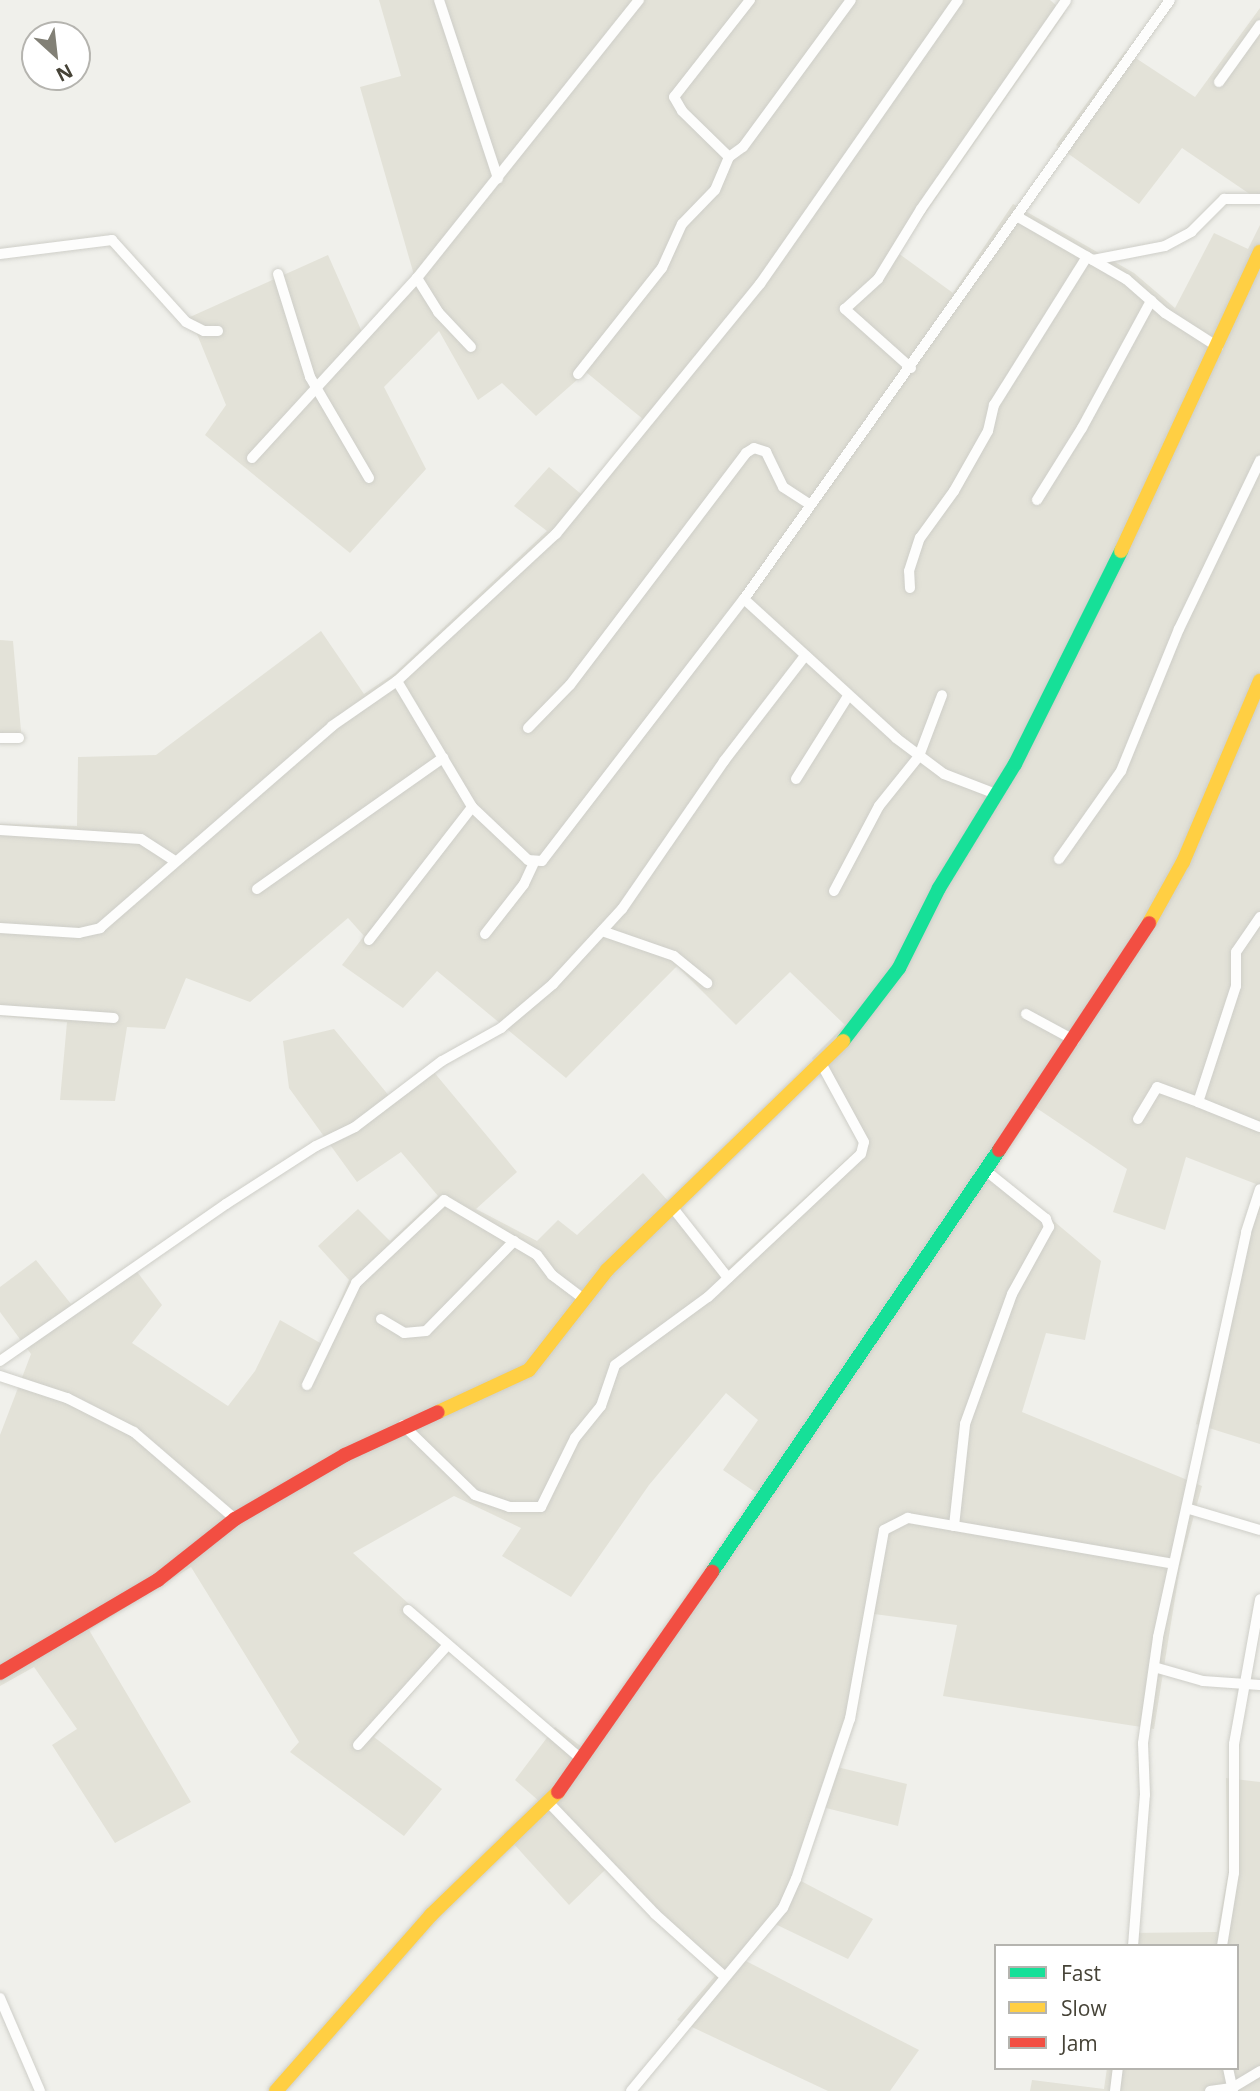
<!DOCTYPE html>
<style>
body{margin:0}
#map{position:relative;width:1260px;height:2091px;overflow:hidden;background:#f0f0eb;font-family:"Open Sans",sans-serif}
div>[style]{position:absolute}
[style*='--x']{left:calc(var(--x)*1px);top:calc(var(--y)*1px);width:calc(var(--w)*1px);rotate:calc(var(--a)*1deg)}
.residential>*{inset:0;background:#e3e2d8}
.roads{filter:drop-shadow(0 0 2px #cecec8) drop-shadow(0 0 2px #cecec8)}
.street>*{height:10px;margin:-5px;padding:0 5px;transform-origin:5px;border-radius:5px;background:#fdfdfc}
.fast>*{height:14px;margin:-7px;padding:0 7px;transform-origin:7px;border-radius:7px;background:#16e098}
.slow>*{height:14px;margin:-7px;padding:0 7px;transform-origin:7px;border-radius:7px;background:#ffcf43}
.jam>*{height:14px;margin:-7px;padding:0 7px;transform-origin:7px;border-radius:7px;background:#f24e42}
span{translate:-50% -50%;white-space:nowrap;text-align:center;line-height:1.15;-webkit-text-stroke:5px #fff;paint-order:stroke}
.legend{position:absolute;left:994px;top:1944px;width:245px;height:126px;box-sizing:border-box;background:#fff;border:2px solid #b5b4af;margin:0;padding:9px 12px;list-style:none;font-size:21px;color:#464337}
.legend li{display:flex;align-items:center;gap:14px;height:35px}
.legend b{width:35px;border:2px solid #b5b4af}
.north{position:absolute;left:21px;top:21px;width:70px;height:70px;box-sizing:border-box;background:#fff;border:2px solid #b5b4af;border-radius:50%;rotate:153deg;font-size:19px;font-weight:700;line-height:28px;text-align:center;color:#464337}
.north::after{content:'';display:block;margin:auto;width:24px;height:32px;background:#828076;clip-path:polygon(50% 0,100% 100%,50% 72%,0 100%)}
</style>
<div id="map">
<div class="residential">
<i style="clip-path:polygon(379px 0,1050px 0,1065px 13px,898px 253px,953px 293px,1013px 204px,1134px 273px,1175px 308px,1214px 233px,1248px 249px,1260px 225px,1260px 1444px,1196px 1424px,1256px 1184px,1186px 1157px,1165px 1230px,1113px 1212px,1127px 1169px,1035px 1107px,992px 1169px,1101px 1261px,1085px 1340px,1046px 1333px,1022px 1412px,1202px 1486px,1180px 1567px,1154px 1729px,943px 1696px,957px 1625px,874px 1614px,862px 1685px,837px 1767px,907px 1784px,898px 1826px,822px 1807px,801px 1881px,873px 1919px,848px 1959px,775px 1924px,744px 1960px,919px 2050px,890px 2091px,828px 2091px,677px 2020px,715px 1976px,605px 1870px,569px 1905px,504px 1833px,540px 1802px,515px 1780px,555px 1727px,582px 1747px,758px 1494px,723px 1470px,758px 1420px,726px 1393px,649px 1485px,571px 1597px,502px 1556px,521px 1528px,454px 1496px,353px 1553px,454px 1645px,374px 1737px,442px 1789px,404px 1836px,290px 1752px,299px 1742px,191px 1567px,89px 1630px,191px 1802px,115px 1843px,52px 1745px,77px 1729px,34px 1667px,0 1686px,0 1435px,31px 1354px,0 1312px,0 1287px,36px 1260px,71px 1304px,132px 1265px,162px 1305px,132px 1343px,228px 1406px,255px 1371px,280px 1320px,322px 1344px,349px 1280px,318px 1246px,358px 1209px,390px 1241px,438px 1196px,401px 1152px,357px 1182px,289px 1088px,283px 1041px,334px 1029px,390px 1097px,428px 1065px,517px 1172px,476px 1209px,537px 1241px,558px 1220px,577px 1235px,643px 1173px,728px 1268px,859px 1148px,858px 1139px,812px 1058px,845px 1025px,790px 972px,736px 1025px,677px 966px,566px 1078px,437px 971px,403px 1008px,342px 965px,364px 936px,348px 918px,250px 1002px,186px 978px,165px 1029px,127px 1027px,115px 1101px,60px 1100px,67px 1022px,0 1016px,0 824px,77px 826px,78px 757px,156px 755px,321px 631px,364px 694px,395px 673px,547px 531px,514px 506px,549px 467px,581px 494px,644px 420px,586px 372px,536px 416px,502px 383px,478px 400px,439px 331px,384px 387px,426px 469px,350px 553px,205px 435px,226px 405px,190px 317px,328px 255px,362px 332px,414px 275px,360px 87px,401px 76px)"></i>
<i style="clip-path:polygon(1260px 8px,1260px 201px,1182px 148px,1139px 204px,1056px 145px,1125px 51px,1195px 97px)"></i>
<i style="clip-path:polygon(0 640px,13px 641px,22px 742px,0 742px)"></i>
<i style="clip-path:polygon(1226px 1778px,1260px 1782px,1260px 2091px,1030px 2091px,1032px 2080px,1104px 2089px,1107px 2068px,1237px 2068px,1237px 1946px,1127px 1946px,1129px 1933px,1217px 1932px,1228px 1872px)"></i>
</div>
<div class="roads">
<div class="street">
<i style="--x:439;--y:0;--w:188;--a:71.7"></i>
<i style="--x:750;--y:0;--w:123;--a:128.1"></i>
<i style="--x:674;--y:97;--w:16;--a:60"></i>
<i style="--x:682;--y:111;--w:66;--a:44.4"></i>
<i style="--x:729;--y:157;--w:17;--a:-36"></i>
<i style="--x:743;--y:147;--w:182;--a:-53.7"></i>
<i style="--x:1219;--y:82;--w:70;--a:-54.3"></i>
<i style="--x:1018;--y:217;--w:125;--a:29.9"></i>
<i style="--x:1126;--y:279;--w:52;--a:41.1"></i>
<i style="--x:1165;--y:313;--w:63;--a:32.7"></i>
<i style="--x:0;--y:254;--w:113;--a:-7.1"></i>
<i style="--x:112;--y:240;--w:110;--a:47.9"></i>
<i style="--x:186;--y:322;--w:20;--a:27"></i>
<i style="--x:204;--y:331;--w:14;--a:0"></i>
<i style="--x:1093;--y:260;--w:73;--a:-11"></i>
<i style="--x:1165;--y:246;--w:30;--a:-28"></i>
<i style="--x:1191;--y:232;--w:47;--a:-45"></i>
<i style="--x:1224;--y:199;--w:36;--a:0"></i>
<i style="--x:278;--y:274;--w:108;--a:72.7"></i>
<i style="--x:310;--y:377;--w:117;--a:59.7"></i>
<i style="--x:417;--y:278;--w:40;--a:58"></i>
<i style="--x:438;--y:312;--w:48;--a:46.7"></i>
<i style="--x:911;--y:368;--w:89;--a:-138.2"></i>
<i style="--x:845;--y:309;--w:45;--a:-42.3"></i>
<i style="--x:878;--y:279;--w:82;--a:-58.4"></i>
<i style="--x:921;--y:209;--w:254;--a:-55.2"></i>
<i style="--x:578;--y:374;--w:135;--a:-51.6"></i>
<i style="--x:662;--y:268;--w:48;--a:-65.6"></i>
<i style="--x:682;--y:224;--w:47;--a:-45.9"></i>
<i style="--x:715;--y:190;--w:36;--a:-67"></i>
<i style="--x:252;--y:458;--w:244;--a:-47.5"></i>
<i style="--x:417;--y:278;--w:356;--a:-51.4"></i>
<i style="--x:1037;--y:500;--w:85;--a:-58"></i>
<i style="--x:1082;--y:428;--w:145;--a:-61.5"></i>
<i style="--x:910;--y:588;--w:17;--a:-93"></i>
<i style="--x:909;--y:571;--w:35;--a:-72"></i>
<i style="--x:920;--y:538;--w:58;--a:-54.1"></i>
<i style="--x:954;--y:491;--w:69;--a:-60.5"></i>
<i style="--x:988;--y:431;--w:27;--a:-77"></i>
<i style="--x:994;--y:405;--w:175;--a:-57.9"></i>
<i style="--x:744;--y:599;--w:206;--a:42.4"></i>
<i style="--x:896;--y:738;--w:60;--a:36.9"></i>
<i style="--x:944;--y:774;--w:56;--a:21"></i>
<i style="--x:397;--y:681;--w:147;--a:59.2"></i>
<i style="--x:472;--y:807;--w:77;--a:43.4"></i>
<i style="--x:528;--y:860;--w:14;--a:4"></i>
<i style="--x:542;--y:861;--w:331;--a:-52.4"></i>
<i style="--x:744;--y:599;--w:735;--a:-54.58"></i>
<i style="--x:528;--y:728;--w:60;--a:-45.7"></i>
<i style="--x:570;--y:685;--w:291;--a:-52.8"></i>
<i style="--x:746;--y:453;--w:9;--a:-32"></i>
<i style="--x:754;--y:448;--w:13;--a:18"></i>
<i style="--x:766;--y:452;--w:39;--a:64"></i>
<i style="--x:783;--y:487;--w:31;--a:33"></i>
<i style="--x:0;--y:738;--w:19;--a:0"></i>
<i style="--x:796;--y:779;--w:98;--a:-57.9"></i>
<i style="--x:0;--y:830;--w:141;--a:3.7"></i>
<i style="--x:141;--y:839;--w:40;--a:32.9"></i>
<i style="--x:1059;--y:859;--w:108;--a:-54.8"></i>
<i style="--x:1121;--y:771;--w:153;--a:-67.8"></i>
<i style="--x:1179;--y:629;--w:187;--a:-64.3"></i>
<i style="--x:257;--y:889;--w:228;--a:-35.2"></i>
<i style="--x:834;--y:891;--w:96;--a:-62.1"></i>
<i style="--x:879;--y:806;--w:64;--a:-51.3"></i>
<i style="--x:919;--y:756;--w:65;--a:-69.3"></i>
<i style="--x:1260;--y:917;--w:42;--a:124.4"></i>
<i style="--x:1236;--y:952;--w:34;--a:90"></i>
<i style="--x:1236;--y:986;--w:122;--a:108.1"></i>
<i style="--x:1198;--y:1102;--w:67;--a:22"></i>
<i style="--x:0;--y:928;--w:79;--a:3.6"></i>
<i style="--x:79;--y:933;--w:22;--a:-13"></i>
<i style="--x:100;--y:928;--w:308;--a:-41"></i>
<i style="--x:332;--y:726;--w:79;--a:-34.7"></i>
<i style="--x:397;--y:681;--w:217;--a:-42.8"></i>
<i style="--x:556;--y:534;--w:323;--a:-50.8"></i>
<i style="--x:760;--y:284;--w:346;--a:-55.1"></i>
<i style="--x:602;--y:931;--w:76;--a:19.1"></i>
<i style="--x:674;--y:956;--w:43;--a:39.3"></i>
<i style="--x:485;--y:934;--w:63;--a:-52"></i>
<i style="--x:524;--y:884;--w:23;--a:-65"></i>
<i style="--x:369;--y:940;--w:168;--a:-52.2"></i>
<i style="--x:0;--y:1010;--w:114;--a:4"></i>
<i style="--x:1026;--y:1014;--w:55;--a:28.4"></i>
<i style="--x:1138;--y:1119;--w:37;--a:-59"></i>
<i style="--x:1157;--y:1087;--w:44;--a:20.1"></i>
<i style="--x:673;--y:1208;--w:89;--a:51.8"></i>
<i style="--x:381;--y:1319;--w:27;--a:31"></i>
<i style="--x:404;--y:1333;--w:22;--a:-5"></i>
<i style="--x:426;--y:1331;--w:126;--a:-45.6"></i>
<i style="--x:0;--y:1361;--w:275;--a:-34.8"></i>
<i style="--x:226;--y:1204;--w:107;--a:-32.8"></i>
<i style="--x:316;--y:1146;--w:43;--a:-26"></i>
<i style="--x:355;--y:1127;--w:109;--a:-37.2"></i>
<i style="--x:442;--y:1061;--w:68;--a:-29.2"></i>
<i style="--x:501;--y:1028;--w:68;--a:-40.2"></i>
<i style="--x:553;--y:984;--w:102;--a:-47.4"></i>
<i style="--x:622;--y:909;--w:180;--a:-55.4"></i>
<i style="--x:724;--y:761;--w:133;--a:-52.4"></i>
<i style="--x:0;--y:1376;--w:71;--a:18.2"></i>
<i style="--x:67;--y:1398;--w:75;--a:26.9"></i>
<i style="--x:134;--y:1432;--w:133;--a:40.7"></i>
<i style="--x:307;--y:1385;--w:113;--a:-64.3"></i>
<i style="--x:356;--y:1283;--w:121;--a:-43.3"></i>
<i style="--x:444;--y:1200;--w:108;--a:30.6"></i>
<i style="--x:537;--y:1255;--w:25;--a:53"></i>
<i style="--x:552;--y:1275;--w:38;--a:37"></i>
<i style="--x:403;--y:1425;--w:100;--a:44.2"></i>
<i style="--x:475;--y:1495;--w:36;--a:19"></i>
<i style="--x:509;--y:1507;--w:32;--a:0"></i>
<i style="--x:541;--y:1507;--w:77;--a:-63.8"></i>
<i style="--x:575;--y:1438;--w:41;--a:-50.9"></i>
<i style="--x:601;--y:1406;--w:43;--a:-71.1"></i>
<i style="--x:615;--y:1365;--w:115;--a:-36.2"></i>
<i style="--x:708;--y:1297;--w:209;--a:-43.1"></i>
<i style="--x:861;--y:1154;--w:12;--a:-76"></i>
<i style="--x:864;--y:1142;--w:88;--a:-118.6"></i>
<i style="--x:1189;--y:1509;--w:74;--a:16.5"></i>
<i style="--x:954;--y:1526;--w:103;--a:-83.8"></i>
<i style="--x:965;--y:1424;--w:138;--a:-70.1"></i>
<i style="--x:1012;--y:1294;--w:77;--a:-61.1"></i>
<i style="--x:1049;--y:1227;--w:9;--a:-111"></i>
<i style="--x:1046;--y:1219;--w:78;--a:-141.2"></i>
<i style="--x:408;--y:1610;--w:228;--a:40.7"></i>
<i style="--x:1154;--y:1667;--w:51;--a:15.9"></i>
<i style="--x:1203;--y:1681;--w:57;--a:4"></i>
<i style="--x:358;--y:1745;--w:132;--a:-48.1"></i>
<i style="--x:550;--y:1804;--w:152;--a:46.3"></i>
<i style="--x:655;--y:1914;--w:93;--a:41.9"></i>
<i style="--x:1133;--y:1946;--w:151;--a:-85.5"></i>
<i style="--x:1145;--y:1795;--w:52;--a:-92.2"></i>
<i style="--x:1143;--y:1743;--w:107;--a:-81.9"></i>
<i style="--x:1158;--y:1637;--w:414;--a:-77.7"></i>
<i style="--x:1246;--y:1232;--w:45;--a:-72"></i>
<i style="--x:1222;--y:1946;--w:74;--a:-80.7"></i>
<i style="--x:1234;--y:1873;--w:129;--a:-90"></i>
<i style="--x:1234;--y:1744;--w:147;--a:-79.8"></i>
<i style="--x:0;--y:1998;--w:101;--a:66.7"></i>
<i style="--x:1228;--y:2068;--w:24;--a:78"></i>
<i style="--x:631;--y:2091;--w:238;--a:-50.3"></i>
<i style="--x:783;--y:1908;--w:32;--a:-66"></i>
<i style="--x:796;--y:1879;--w:169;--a:-71.4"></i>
<i style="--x:850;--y:1719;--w:192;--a:-79.8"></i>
<i style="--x:884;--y:1530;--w:27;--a:-27"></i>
<i style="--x:908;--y:1518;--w:269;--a:9.8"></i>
<i style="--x:1115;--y:2091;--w:23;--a:-83"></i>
<i style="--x:1210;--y:2091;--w:22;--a:-8"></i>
<i style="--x:1232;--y:2088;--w:33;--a:-31"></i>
</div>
<div class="fast">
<i style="--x:843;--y:1041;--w:92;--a:-52.5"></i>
<i style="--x:899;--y:968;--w:89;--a:-63.4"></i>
<i style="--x:939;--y:888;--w:145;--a:-58.5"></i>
<i style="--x:1015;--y:764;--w:238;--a:-63.5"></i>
<i style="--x:712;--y:1572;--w:510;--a:-55.78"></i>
</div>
<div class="slow">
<i style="--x:1121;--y:551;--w:330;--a:-65.1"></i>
<i style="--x:1149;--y:923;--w:70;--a:-60.9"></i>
<i style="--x:1183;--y:862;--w:197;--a:-67"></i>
<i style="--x:438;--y:1412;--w:100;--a:-24.8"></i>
<i style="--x:529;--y:1370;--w:127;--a:-52"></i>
<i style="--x:607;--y:1270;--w:329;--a:-44.1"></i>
<i style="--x:276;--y:2091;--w:235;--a:-48.6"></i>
<i style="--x:431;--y:1915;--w:177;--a:-44.1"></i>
</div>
<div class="jam">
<i style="--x:999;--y:1150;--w:272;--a:-56.5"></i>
<i style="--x:0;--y:1673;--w:183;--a:-30.5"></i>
<i style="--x:158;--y:1580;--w:98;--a:-38.4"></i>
<i style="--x:235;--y:1519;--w:127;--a:-30.2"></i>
<i style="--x:345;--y:1455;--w:102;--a:-24.8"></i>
<i style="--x:558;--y:1792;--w:269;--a:-55"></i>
</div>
</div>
<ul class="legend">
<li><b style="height:9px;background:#16e098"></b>Fast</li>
<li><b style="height:9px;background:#ffcf43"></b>Slow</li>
<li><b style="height:9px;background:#f24e42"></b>Jam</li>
</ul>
<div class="north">N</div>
</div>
